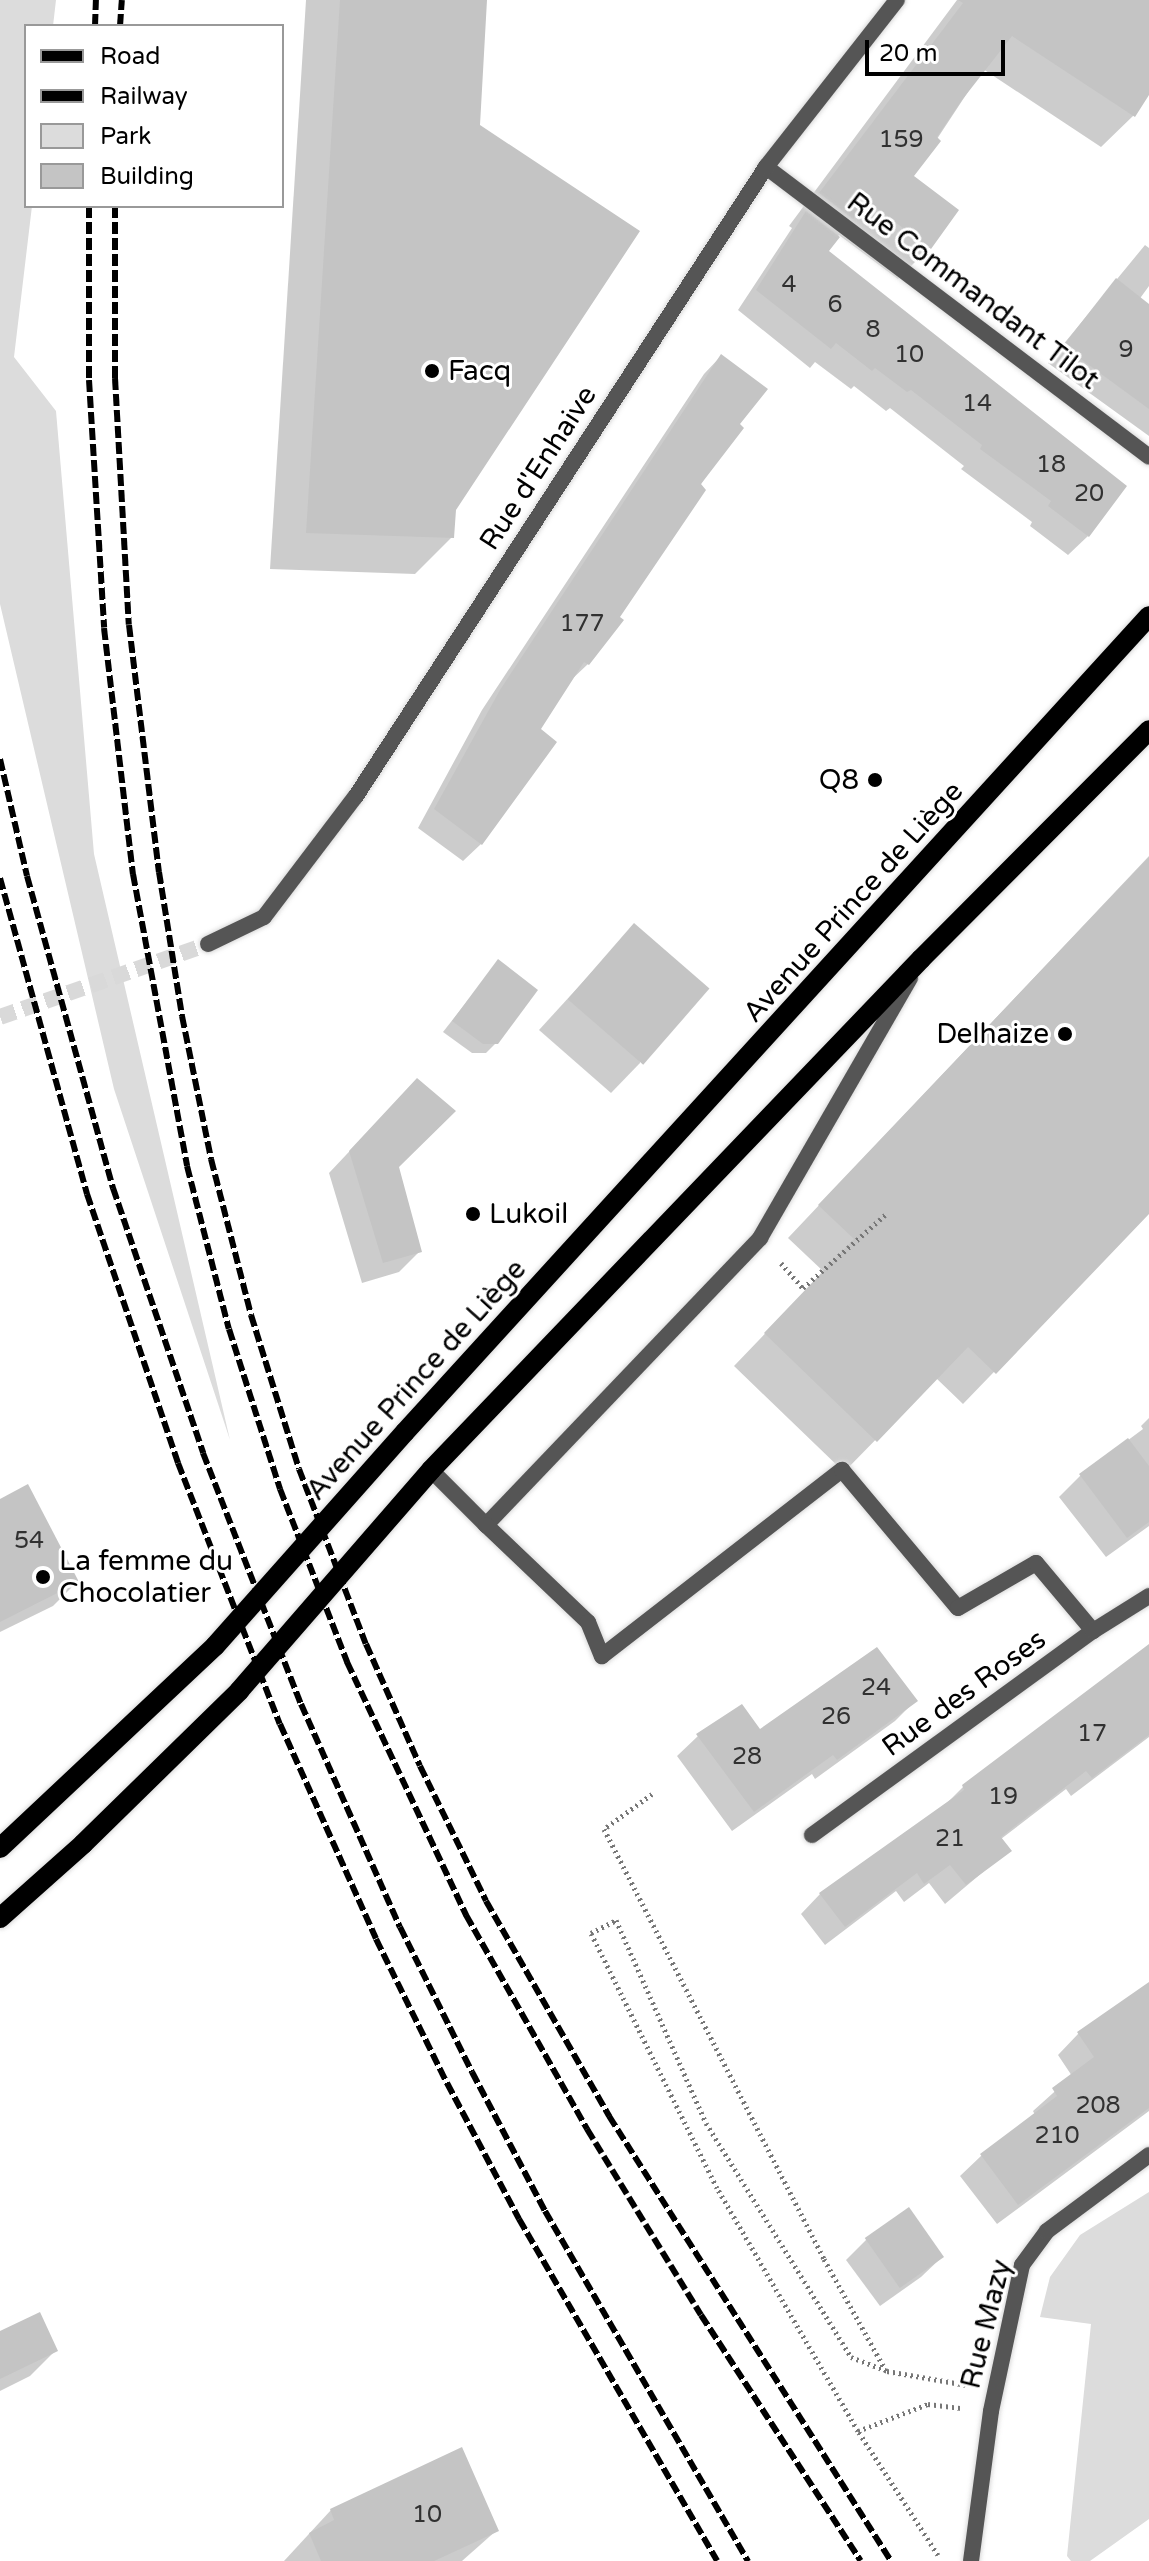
<!DOCTYPE html>
<meta charset="utf-8">
<style>
body{margin:0}
#map{position:relative;width:1149px;height:2561px;overflow:hidden;background:#fff;font-family:"Varela Round",sans-serif}
div>[style]{position:absolute}
[style*='--x']{left:calc(var(--x)*1px);top:calc(var(--y)*1px);width:calc(var(--w)*1px);rotate:calc(var(--a)*1deg)}
.green>*{inset:0;background:#dcdcdc}
.shadow>*{inset:0;background:#0003}
.building>*{inset:0;background:#c4c4c4;transform-origin:0 0}
.minor-tunnel>*{height:16px;margin-top:-8px;transform-origin:0;background:repeating-linear-gradient(90deg,#d9d9d9 0 16px,transparent 0 24px)}
.path>*{height:5px;margin-top:-2.5px;transform-origin:0;background:repeating-linear-gradient(90deg,#777 0 2px,transparent 0 6px)}
.roads{filter:drop-shadow(0 0 2px #dbdbdb) drop-shadow(0 0 2px #dbdbdb)}
.service>*{height:16px;margin:-8px;padding:0 8px;transform-origin:8px;border-radius:8px;background:#555}
.minor>*{height:16px;margin:-8px;padding:0 8px;transform-origin:8px;border-radius:8px;background:#555}
.primary>*{height:20px;margin:-10px;padding:0 10px;transform-origin:10px;border-radius:10px;background:#000}
.rail>*{height:6px;margin-top:-3px;transform-origin:0;background:repeating-linear-gradient(90deg,#000 0 12px,transparent 0 16px)}
.dots>*{width:22px;height:22px;translate:-50% -50%;box-sizing:border-box;border:4px solid #fff;border-radius:50%}
span{translate:-50% -50%;white-space:nowrap;text-align:center;line-height:1.15;-webkit-text-stroke:6px #fff;paint-order:stroke}
.number-label{font-size:24px;color:#313131}
.number-label span{-webkit-text-stroke-width:0}
.street-label{font-size:28px;color:#000}
.poi-label{font-size:28px;color:#000}
.left{translate:0 -50%;text-align:left}
.right{translate:-100% -50%;text-align:right}
.legend{position:absolute;left:24px;top:24px;width:260px;height:184px;box-sizing:border-box;background:#fff;border:2px solid #999;margin:0;padding:10px 14px;list-style:none;font-size:24px;color:#000}
.legend li{display:flex;align-items:center;gap:16px;height:40px}
.legend b{width:40px;border:2px solid #999}
.scale{position:absolute;left:865px;top:40px;width:140px;height:36px;box-sizing:border-box;border:4px solid #000;border-top:0;padding-left:10px;font-size:24px;line-height:28px;white-space:nowrap;color:#000;-webkit-text-stroke:6px #fff;paint-order:stroke}
</style>
<div id="map">
<div class="green">
<i style="clip-path:polygon(0 0,56px 0,53px 26px,26px 26px,26px 206px,32px 206px,14px 357px,56px 411px,94px 854px,230px 1440px,114px 1089px,0 604px)"></i>
<i style="clip-path:polygon(1149px 2192px,1149px 2519px,1090px 2561px,1071px 2561px,1067px 2556px,1091px 2324px,1040px 2317px,1050px 2277px,1080px 2235px)"></i>
</div>
<div class="shadow">
<i style="clip-path:polygon(306px 0,485px 0,452px 537px,415px 574px,270px 569px)"></i>
<i style="clip-path:polygon(957px 0,1149px 0,1149px 92px,1133px 116px,1101px 147px,983px 69px,912px 177px,930px 247px,898px 279px,839px 235px,827px 251px,1088px 536px,1068px 555px,1030px 526px,1032px 522px,961px 469px,964px 466px,890px 408px,886px 411px,854px 386px,851px 389px,815px 362px,810px 368px,738px 310px,792px 228px,789px 226px)"></i>
<i style="clip-path:polygon(1145px 245px,1149px 248px,1149px 286px,1125px 319px,1149px 336px,1149px 436px,1048px 363px)"></i>
<i style="clip-path:polygon(721px 356px,738px 425px,588px 664px,570px 681px,539px 730px,481px 844px,463px 861px,418px 828px,482px 710px,704px 374px)"></i>
<i style="clip-path:polygon(1149px 856px,1149px 1211px,963px 1404px,936px 1378px,844px 1472px,734px 1366px,824px 1272px,788px 1238px)"></i>
<i style="clip-path:polygon(634px 926px,640px 1063px,611px 1093px,539px 1030px)"></i>
<i style="clip-path:polygon(498px 962px,496px 1043px,486px 1053px,472px 1053px,443px 1032px)"></i>
<i style="clip-path:polygon(396px 1102px,397px 1167px,420px 1251px,399px 1272px,362px 1283px,329px 1173px)"></i>
<i style="clip-path:polygon(1149px 1418px,1149px 1526px,1106px 1557px,1059px 1497px,1080px 1476px,1143px 1429px,1141px 1426px)"></i>
<i style="clip-path:polygon(0 1501px,77px 1582px,53px 1606px,0 1632px)"></i>
<i style="clip-path:polygon(1149px 1673px,1149px 1737px,1071px 1796px,1066px 1789px,1001px 1839px,1009px 1850px,945px 1904px,929px 1883px,904px 1902px,896px 1891px,825px 1945px,801px 1914px,820px 1894px,943px 1807px,963px 1787px)"></i>
<i style="clip-path:polygon(915px 1701px,895px 1721px,815px 1779px,812px 1774px,732px 1831px,677px 1756px,698px 1736px,760px 1732px)"></i>
<i style="clip-path:polygon(1149px 1985px,1149px 2111px,997px 2224px,960px 2176px,981px 2156px,1035px 2115px,1033px 2111px,1072px 2076px,1058px 2055px,1078px 2034px)"></i>
<i style="clip-path:polygon(867px 2239px,942px 2257px,921px 2277px,880px 2306px,846px 2260px)"></i>
<i style="clip-path:polygon(0 2331px,56px 2350px,30px 2376px,0 2391px)"></i>
<i style="clip-path:polygon(331px 2510px,497px 2530px,462px 2561px,284px 2561px)"></i>
</div>
<div class="building">
<i style="clip-path:polygon(340px 0,487px 0,480px 125px,640px 231px,456px 510px,454px 538px,306px 533px)"></i>
<i style="clip-path:polygon(958px 0,1149px 0,1149px 95px,1135px 117px,1012px 36px,962px 100px,937px 137px,941px 141px,914px 176px,959px 210px,931px 249px,867px 201px,853px 219px,819px 193px,963px 3px)"></i>
<i style="clip-path:polygon(806px 211px,840px 237px,829px 251px,1127px 486px,1089px 537px,1048px 506px,1051px 501px,980px 449px,982px 445px,911px 390px,907px 392px,875px 368px,872px 371px,836px 343px,831px 349px,756px 290px)"></i>
<i style="clip-path:polygon(1116px 278px,1149px 304px,1149px 409px,1063px 346px)"></i>
<i style="clip-path:polygon(721px 354px,768px 389px,740px 424px,744px 428px,701px 484px,706px 490px,620px 617px,624px 620px,589px 665px,584px 662px,541px 729px,557px 742px,482px 845px,434px 809px,500px 690px)"></i>
<i style="clip-path:polygon(1149px 857px,1149px 1214px,996px 1374px,968px 1347px,877px 1442px,764px 1333px,854px 1239px,818px 1205px)"></i>
<i style="left:634px;top:923px;width:100px;height:101px;rotate:41deg"></i>
<i style="clip-path:polygon(498px 959px,538px 990px,498px 1044px,483px 1044px,452px 1021px)"></i>
<i style="clip-path:polygon(417px 1078px,456px 1111px,399px 1167px,422px 1252px,383px 1263px,349px 1151px)"></i>
<i style="clip-path:polygon(1128px 1438px,1149px 1466px,1149px 1522px,1127px 1538px,1079px 1474px)"></i>
<i style="clip-path:polygon(28px 1484px,79px 1582px,0 1622px,0 1499px)"></i>
<i style="clip-path:polygon(1149px 1644px,1149px 1735px,1092px 1778px,1086px 1771px,1001px 1837px,1012px 1851px,966px 1885px,950px 1865px,924px 1884px,917px 1873px,845px 1927px,819px 1893px,964px 1790px,962px 1785px)"></i>
<i style="clip-path:polygon(877px 1647px,918px 1701px,837px 1760px,833px 1755px,754px 1812px,696px 1734px,742px 1704px,760px 1729px)"></i>
<i style="clip-path:polygon(1149px 1982px,1149px 2108px,1018px 2205px,980px 2154px,1057px 2096px,1052px 2088px,1094px 2057px,1077px 2032px)"></i>
<i style="left:909px;top:2207px;width:61px;height:54px;rotate:55deg"></i>
<i style="clip-path:polygon(40px 2312px,58px 2351px,0 2379px,0 2331px)"></i>
<i style="clip-path:polygon(462px 2447px,499px 2531px,434px 2561px,321px 2561px,309px 2533px,334px 2520px,330px 2509px)"></i>
</div>
<div class="minor-tunnel">
<i style="--x:0;--y:1017;--w:220;--a:-19.3"></i>
</div>
<div class="path">
<i style="--x:781;--y:1263;--w:33;--a:49"></i>
<i style="--x:803;--y:1288;--w:110;--a:-41.7"></i>
<i style="--x:652;--y:1794;--w:59;--a:143.9"></i>
<i style="--x:604;--y:1829;--w:483;--a:62.9"></i>
<i style="--x:824;--y:2259;--w:128;--a:61"></i>
<i style="--x:858;--y:2431;--w:75;--a:-21.1"></i>
<i style="--x:928;--y:2404;--w:34;--a:7"></i>
<i style="--x:938;--y:2555;--w:148;--a:-122.8"></i>
<i style="--x:858;--y:2431;--w:281;--a:-120.1"></i>
<i style="--x:717;--y:2188;--w:284;--a:-116.3"></i>
<i style="--x:591;--y:1933;--w:28;--a:-27"></i>
<i style="--x:616;--y:1920;--w:222;--a:66.1"></i>
<i style="--x:706;--y:2123;--w:275;--a:58.2"></i>
<i style="--x:851;--y:2357;--w:39;--a:21"></i>
<i style="--x:887;--y:2371;--w:81;--a:9.9"></i>
</div>
<div class="roads">
<div class="service">
<i style="--x:431;--y:1470;--w:78;--a:45"></i>
<i style="--x:486;--y:1525;--w:397;--a:-46.3"></i>
<i style="--x:760;--y:1238;--w:300;--a:-60"></i>
<i style="--x:486;--y:1525;--w:141;--a:43.6"></i>
<i style="--x:588;--y:1622;--w:37;--a:68"></i>
<i style="--x:602;--y:1656;--w:304;--a:-37.8"></i>
<i style="--x:842;--y:1470;--w:180;--a:50"></i>
<i style="--x:958;--y:1608;--w:90;--a:-30"></i>
<i style="--x:1036;--y:1563;--w:89;--a:50"></i>
</div>
<div class="minor">
<i style="--x:766;--y:167;--w:480;--a:37.1"></i>
<i style="--x:208;--y:944;--w:62;--a:-25.7"></i>
<i style="--x:264;--y:917;--w:152;--a:-52.8"></i>
<i style="--x:356;--y:796;--w:751;--a:-56.9"></i>
<i style="--x:766;--y:167;--w:212;--a:-51.9"></i>
<i style="--x:812;--y:1835;--w:347;--a:-36"></i>
<i style="--x:1093;--y:1631;--w:66;--a:-32"></i>
<i style="--x:971;--y:2561;--w:151;--a:-82.4"></i>
<i style="--x:991;--y:2411;--w:149;--a:-78"></i>
<i style="--x:1022;--y:2265;--w:42;--a:-53.7"></i>
<i style="--x:1047;--y:2231;--w:127;--a:-36.7"></i>
</div>
<div class="primary">
<i style="--x:0;--y:1848;--w:295;--a:-43.2"></i>
<i style="--x:215;--y:1646;--w:286;--a:-48.4"></i>
<i style="--x:405;--y:1432;--w:1104;--a:-47.64"></i>
<i style="--x:0;--y:1918;--w:111;--a:-41.7"></i>
<i style="--x:83;--y:1844;--w:219;--a:-44.4"></i>
<i style="--x:239;--y:1691;--w:293;--a:-49"></i>
<i style="--x:431;--y:1470;--w:708;--a:-46.2"></i>
<i style="--x:921;--y:959;--w:323;--a:-45.1"></i>
</div>
</div>
<div class="rail">
<i style="--x:95;--y:26;--w:26;--a:-88"></i>
<i style="--x:120;--y:26;--w:26;--a:-86"></i>
<i style="--x:89;--y:206;--w:174;--a:90"></i>
<i style="--x:89;--y:380;--w:248;--a:86.5"></i>
<i style="--x:104;--y:628;--w:248;--a:83.3"></i>
<i style="--x:133;--y:874;--w:297;--a:79.5"></i>
<i style="--x:187;--y:1166;--w:168;--a:75.6"></i>
<i style="--x:229;--y:1329;--w:168;--a:72.3"></i>
<i style="--x:280;--y:1489;--w:186;--a:68.8"></i>
<i style="--x:347;--y:1662;--w:280;--a:64.8"></i>
<i style="--x:466;--y:1915;--w:246;--a:60.5"></i>
<i style="--x:587;--y:2129;--w:218;--a:58.5"></i>
<i style="--x:701;--y:2315;--w:293;--a:57"></i>
<i style="--x:115;--y:206;--w:172;--a:90"></i>
<i style="--x:115;--y:378;--w:247;--a:86.8"></i>
<i style="--x:129;--y:625;--w:249;--a:83.1"></i>
<i style="--x:159;--y:872;--w:146;--a:80.9"></i>
<i style="--x:182;--y:1016;--w:146;--a:78.5"></i>
<i style="--x:211;--y:1159;--w:161;--a:75.6"></i>
<i style="--x:251;--y:1315;--w:161;--a:72.7"></i>
<i style="--x:299;--y:1469;--w:187;--a:69.1"></i>
<i style="--x:366;--y:1644;--w:133;--a:66.1"></i>
<i style="--x:420;--y:1766;--w:150;--a:63.9"></i>
<i style="--x:486;--y:1901;--w:248;--a:60.2"></i>
<i style="--x:609;--y:2116;--w:527;--a:57.64"></i>
<i style="--x:0;--y:759;--w:120;--a:77"></i>
<i style="--x:27;--y:876;--w:324;--a:74.6"></i>
<i style="--x:113;--y:1188;--w:280;--a:71.2"></i>
<i style="--x:203;--y:1453;--w:269;--a:68.7"></i>
<i style="--x:301;--y:1704;--w:244;--a:66.1"></i>
<i style="--x:400;--y:1927;--w:162;--a:63.6"></i>
<i style="--x:472;--y:2072;--w:157;--a:62.3"></i>
<i style="--x:545;--y:2211;--w:405;--a:59.9"></i>
<i style="--x:0;--y:878;--w:328;--a:74.6"></i>
<i style="--x:87;--y:1194;--w:284;--a:71.3"></i>
<i style="--x:178;--y:1463;--w:280;--a:68.7"></i>
<i style="--x:280;--y:1724;--w:235;--a:65.9"></i>
<i style="--x:376;--y:1939;--w:161;--a:63.8"></i>
<i style="--x:447;--y:2083;--w:154;--a:62.1"></i>
<i style="--x:519;--y:2219;--w:395;--a:59.9"></i>
</div>
<div class="dots">
<i style="left:432px;top:371px;background:#000"></i>
<i style="left:875px;top:780px;background:#000"></i>
<i style="left:1065px;top:1034px;background:#000"></i>
<i style="left:473px;top:1214px;background:#000"></i>
<i style="left:43px;top:1577px;background:#000"></i>
</div>
<div class="number-label">
<span style="left:901px;top:140px">159</span>
<span style="left:789px;top:285px">4</span>
<span style="left:835px;top:305px">6</span>
<span style="left:873px;top:330px">8</span>
<span style="left:1126px;top:350px">9</span>
<span style="left:909px;top:355px">10</span>
<span style="left:977px;top:404px">14</span>
<span style="left:1051px;top:465px">18</span>
<span style="left:1089px;top:494px">20</span>
<span style="left:582px;top:624px">177</span>
<span style="left:29px;top:1541px">54</span>
<span style="left:876px;top:1688px">24</span>
<span style="left:836px;top:1717px">26</span>
<span style="left:1092px;top:1734px">17</span>
<span style="left:747px;top:1757px">28</span>
<span style="left:1003px;top:1797px">19</span>
<span style="left:950px;top:1839px">21</span>
<span style="left:1098px;top:2106px">208</span>
<span style="left:1057px;top:2136px">210</span>
<span style="left:427px;top:2515px">10</span>
</div>
<div class="street-label">
<span style="left:973px;top:291px;rotate:37deg">Rue Commandant Tilot</span>
<span style="left:538px;top:468px;rotate:-57deg">Rue d'Enhaive</span>
<span style="left:853px;top:902px;rotate:-48deg">Avenue Prince de Liège</span>
<span style="left:416px;top:1380px;rotate:-48deg">Avenue Prince de Liège</span>
<span style="left:964px;top:1693px;rotate:-36deg">Rue des Roses</span>
<span style="left:986px;top:2324px;rotate:-76deg">Rue Mazy</span>
</div>
<div class="poi-label">
<span class="left" style="left:448px;top:371px">Facq</span>
<span class="right" style="left:859px;top:780px">Q8</span>
<span class="right" style="left:1049px;top:1034px">Delhaize</span>
<span class="left" style="left:489px;top:1214px">Lukoil</span>
<span class="left" style="left:59px;top:1577px">La femme du<br>Chocolatier</span>
</div>
<ul class="legend">
<li><b style="height:10px;background:#000"></b>Road</li>
<li><b style="height:10px;background:#000"></b>Railway</li>
<li><b style="height:22px;background:#dcdcdc"></b>Park</li>
<li><b style="height:22px;background:#c4c4c4"></b>Building</li>
</ul>
<div class="scale">20 m</div>
</div>
